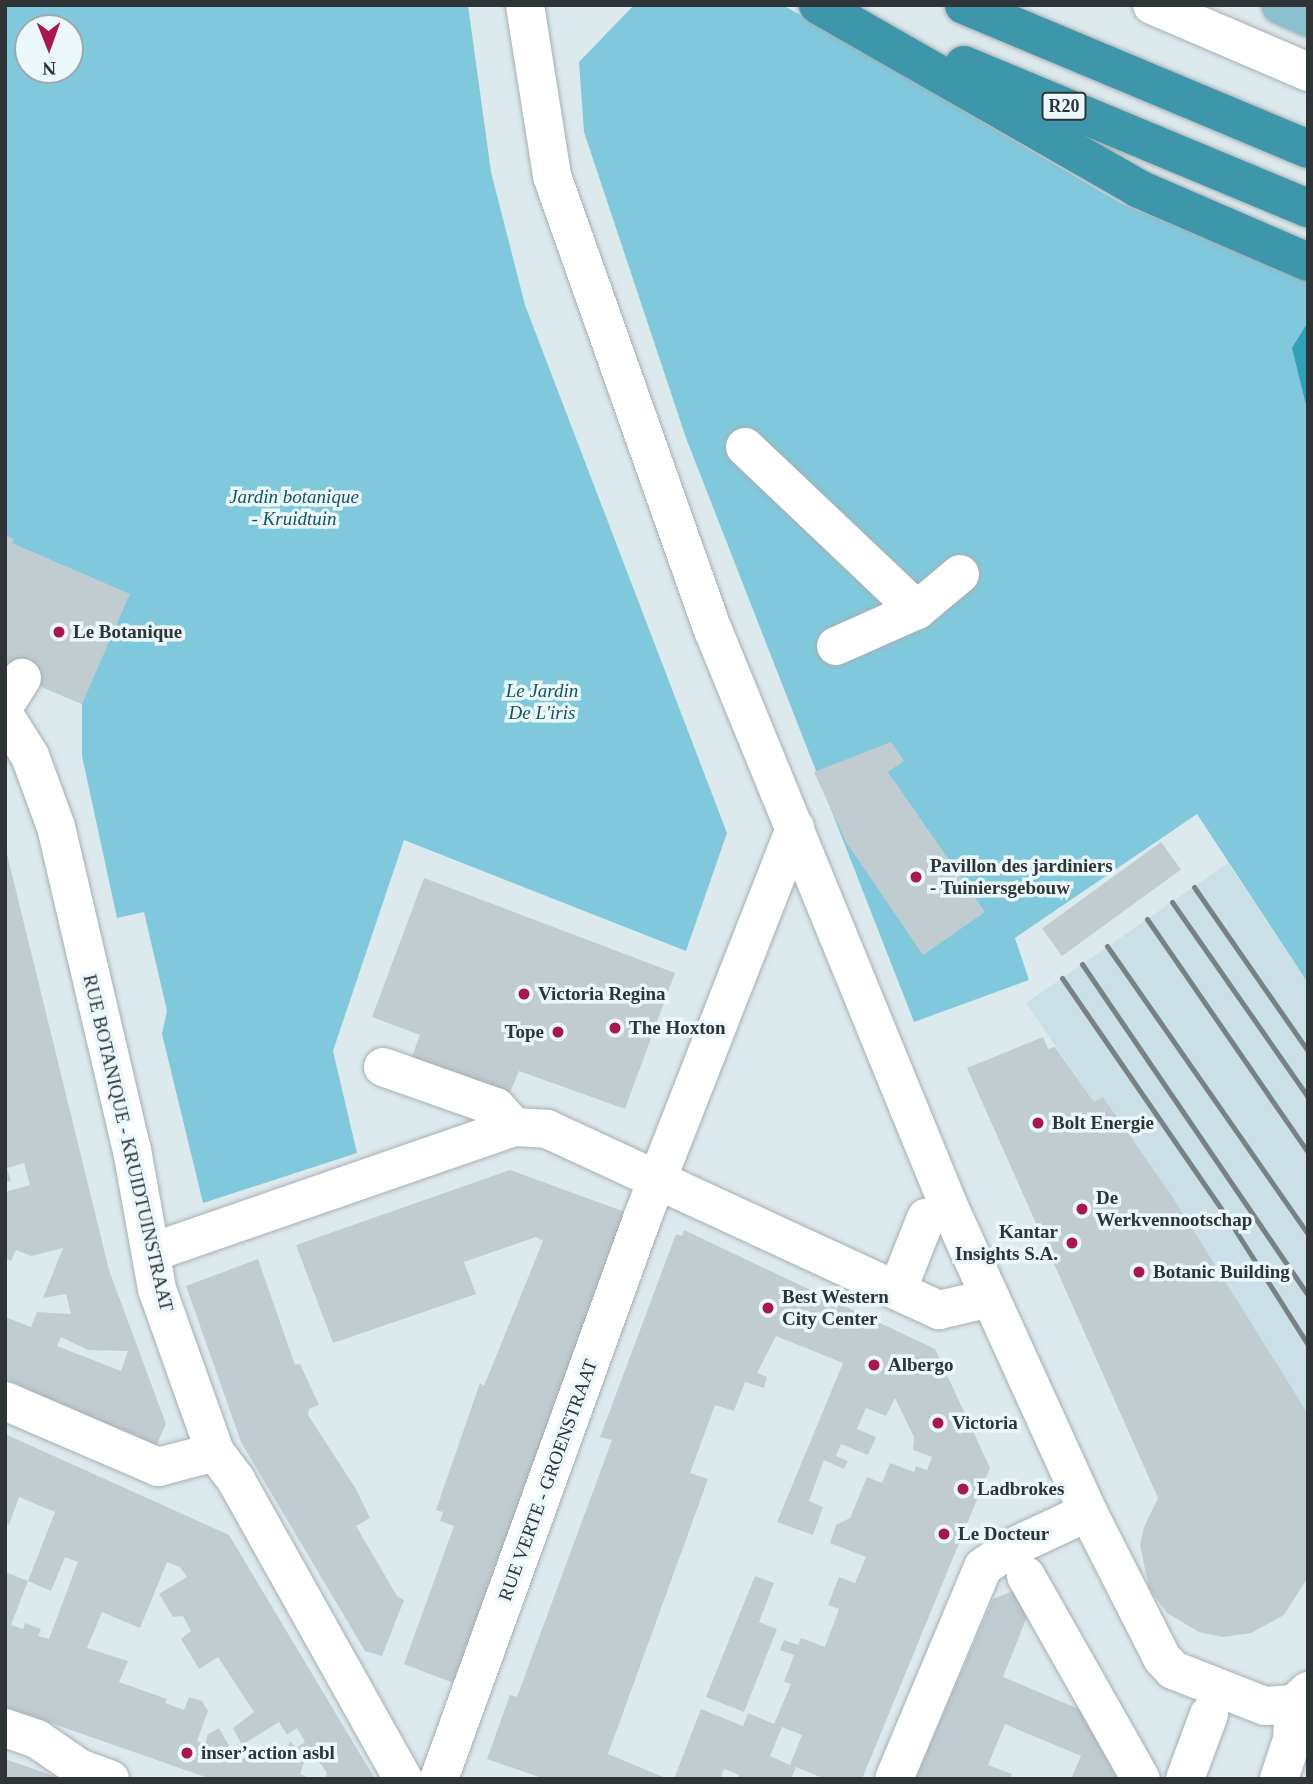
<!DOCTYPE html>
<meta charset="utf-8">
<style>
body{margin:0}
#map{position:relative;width:1313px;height:1784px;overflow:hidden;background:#ddeaed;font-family:Georgia,serif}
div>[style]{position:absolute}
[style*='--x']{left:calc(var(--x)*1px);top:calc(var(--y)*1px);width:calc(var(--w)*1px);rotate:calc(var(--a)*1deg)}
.built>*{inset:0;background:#cbe0e6}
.green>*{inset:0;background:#80c9dc}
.water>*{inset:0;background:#31a1ba}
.building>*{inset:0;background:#c0ccd0;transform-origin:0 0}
.roads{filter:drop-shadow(0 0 2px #a4b0b4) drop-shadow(0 0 2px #a4b0b4)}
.minor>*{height:38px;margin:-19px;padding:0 19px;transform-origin:19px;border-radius:19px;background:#fff}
.major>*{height:38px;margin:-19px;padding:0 19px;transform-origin:19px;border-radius:19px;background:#8bc0cd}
.highway>*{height:38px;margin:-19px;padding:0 19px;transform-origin:19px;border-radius:19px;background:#3e96ab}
.rail>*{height:5px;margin:-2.5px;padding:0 2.5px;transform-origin:2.5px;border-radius:2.5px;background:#788183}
.dots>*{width:19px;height:19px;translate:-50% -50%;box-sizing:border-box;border:4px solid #eaf7fb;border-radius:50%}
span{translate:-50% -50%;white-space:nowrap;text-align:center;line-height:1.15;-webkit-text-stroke:7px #eaf7fb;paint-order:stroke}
.shield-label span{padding:2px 5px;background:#eaf7fb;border:2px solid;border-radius:5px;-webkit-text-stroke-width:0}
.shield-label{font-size:18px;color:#2f3436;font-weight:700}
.park-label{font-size:19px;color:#165360;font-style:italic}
.poi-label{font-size:19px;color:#2f3436;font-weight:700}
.left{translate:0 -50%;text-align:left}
.right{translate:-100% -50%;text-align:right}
.street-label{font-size:19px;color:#2f3436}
.frame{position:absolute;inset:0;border:7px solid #2f3436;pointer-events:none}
.north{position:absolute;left:14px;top:14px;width:70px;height:70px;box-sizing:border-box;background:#eaf7fb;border:2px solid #9fa9ac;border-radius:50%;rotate:179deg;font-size:19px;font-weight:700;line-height:28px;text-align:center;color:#2f3436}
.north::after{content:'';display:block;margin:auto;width:24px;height:32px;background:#a9174e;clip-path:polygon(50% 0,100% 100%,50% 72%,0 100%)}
</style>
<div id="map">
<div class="built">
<i style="clip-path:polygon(1228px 863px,1308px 983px,1308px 1414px,1172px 1196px,1103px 1097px,1094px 1102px,1026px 1003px)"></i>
</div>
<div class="green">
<i style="clip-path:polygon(evenodd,5px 5px,468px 5px,491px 172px,525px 305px,727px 833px,686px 951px,404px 840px,333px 1051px,357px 1153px,203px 1203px,162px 1034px,167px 1011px,144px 912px,117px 918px,82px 756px,82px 704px,5px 671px,5px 5px,28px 28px,70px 28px,70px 70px,28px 70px,28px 28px)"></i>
<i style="clip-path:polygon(634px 5px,783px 5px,1122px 204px,1308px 281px,1308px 983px,1197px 814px,1015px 938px,1029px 980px,914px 1022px,686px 438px,584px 132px,579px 62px)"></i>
</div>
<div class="water">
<i style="clip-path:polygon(1308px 322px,1308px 413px,1292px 348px)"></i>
</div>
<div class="building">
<i style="clip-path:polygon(5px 535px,14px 539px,12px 543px,130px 594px,82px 704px,5px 671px)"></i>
<i style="clip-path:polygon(891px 742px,904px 761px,888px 772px,985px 912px,923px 955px,846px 842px,814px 772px)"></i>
<i style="left:1161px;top:842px;width:34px;height:147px;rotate:54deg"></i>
<i style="clip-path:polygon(evenodd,6px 850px,109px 1270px,166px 1424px,156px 1446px,5px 1379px,5px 1317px,31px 1327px,37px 1312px,71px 1314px,66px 1294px,43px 1298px,63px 1248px,31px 1256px,16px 1250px,11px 1261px,5px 1258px,5px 1192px,30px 1185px,24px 1163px,7px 1168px,11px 1181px,5px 1182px,6px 850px,61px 1337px,88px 1350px,128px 1351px,121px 1371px,57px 1346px,61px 1337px)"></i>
<i style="clip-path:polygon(424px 878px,675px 973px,625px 1109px,519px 1071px,509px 1095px,411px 1059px,420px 1035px,372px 1017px)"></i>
<i style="clip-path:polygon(1043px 1037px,1048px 1049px,1055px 1047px,1094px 1102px,1103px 1097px,1172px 1196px,1308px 1414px,1308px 1577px,1284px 1615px,1251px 1633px,1223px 1637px,1199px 1632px,1167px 1613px,1149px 1588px,1140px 1545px,1144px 1527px,1158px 1498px,967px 1068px)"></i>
<i style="clip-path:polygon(510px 1170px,628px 1213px,456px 1684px,404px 1664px,454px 1526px,440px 1521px,443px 1512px,436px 1510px,480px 1383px,484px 1386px,543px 1241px,536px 1237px,464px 1262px,476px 1294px,333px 1343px,296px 1245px)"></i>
<i style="clip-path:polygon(evenodd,684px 1230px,935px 1349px,990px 1468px,862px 1779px,825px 1779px,796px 1767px,791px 1779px,738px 1779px,739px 1775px,724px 1769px,720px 1779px,674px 1779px,701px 1709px,743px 1726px,748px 1713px,774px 1724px,791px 1684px,784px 1682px,794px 1655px,780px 1650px,784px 1640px,798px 1645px,801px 1638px,825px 1647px,839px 1609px,828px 1605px,839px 1577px,855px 1583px,866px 1557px,830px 1543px,836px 1525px,850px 1518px,867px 1477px,882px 1483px,890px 1463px,914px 1472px,916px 1466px,927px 1470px,932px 1457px,913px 1450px,914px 1437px,895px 1398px,886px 1416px,866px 1408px,857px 1429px,876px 1437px,868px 1455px,841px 1444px,836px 1456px,848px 1461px,844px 1469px,824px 1460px,809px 1501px,823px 1507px,813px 1535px,777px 1522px,843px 1363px,776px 1336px,757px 1373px,767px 1377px,764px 1388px,745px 1382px,734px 1411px,715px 1405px,690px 1473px,708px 1479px,608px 1754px,668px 1779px,545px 1779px,487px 1759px,510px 1695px,517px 1697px,612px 1440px,600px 1437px,676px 1234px,682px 1236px,684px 1230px,782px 1727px,802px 1735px,790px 1765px,770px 1756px,782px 1727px)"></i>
<i style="clip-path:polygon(258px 1259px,295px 1365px,300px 1364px,319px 1405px,309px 1409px,308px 1415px,356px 1489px,370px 1518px,356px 1526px,397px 1596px,404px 1600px,382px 1656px,365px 1651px,241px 1442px,186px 1286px)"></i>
<i style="clip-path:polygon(evenodd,5px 1434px,229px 1535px,375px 1779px,325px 1779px,327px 1773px,313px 1753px,307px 1754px,300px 1774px,311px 1779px,211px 1779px,5px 1707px,5px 1572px,28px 1581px,55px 1512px,19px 1497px,9px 1525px,5px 1523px,5px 1434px,65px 1557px,78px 1562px,49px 1639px,38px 1636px,41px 1629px,25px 1623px,23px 1629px,11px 1625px,28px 1581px,51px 1591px,65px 1557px,5px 1434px,167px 1562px,180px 1567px,187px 1577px,159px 1594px,173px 1617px,183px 1616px,191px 1631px,181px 1639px,199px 1669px,218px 1657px,254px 1712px,233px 1728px,242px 1745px,279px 1722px,287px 1735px,297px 1728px,305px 1742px,296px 1748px,290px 1741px,286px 1754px,273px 1749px,271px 1755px,263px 1747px,238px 1762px,219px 1728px,208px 1734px,205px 1745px,197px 1741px,208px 1711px,202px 1701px,189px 1697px,184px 1710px,165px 1703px,167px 1699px,119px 1682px,128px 1661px,87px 1648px,102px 1612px,140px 1628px,167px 1562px)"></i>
<i style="clip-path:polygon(755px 1576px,774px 1583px,759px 1622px,777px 1629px,744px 1712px,706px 1697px)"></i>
<i style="clip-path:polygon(1021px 1588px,1029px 1612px,1003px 1677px,1081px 1710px,1117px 1779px,1071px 1779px,1081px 1756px,1005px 1724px,988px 1765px,1012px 1774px,1010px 1779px,915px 1779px,993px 1599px)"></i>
<i style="clip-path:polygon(5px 1759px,60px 1778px,60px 1779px,5px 1779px)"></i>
</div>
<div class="roads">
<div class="minor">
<i style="--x:525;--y:5;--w:173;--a:81"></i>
<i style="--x:552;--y:176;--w:482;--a:70.5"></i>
<i style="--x:713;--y:630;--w:626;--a:67.74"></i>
<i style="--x:950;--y:1209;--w:333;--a:65.5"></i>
<i style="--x:1088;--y:1512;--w:164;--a:63.1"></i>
<i style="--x:1162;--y:1658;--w:16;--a:47"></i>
<i style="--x:1173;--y:1670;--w:99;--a:21.4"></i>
<i style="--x:1265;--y:1706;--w:29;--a:-4"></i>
<i style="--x:1294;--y:1704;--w:19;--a:-43"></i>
<i style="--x:1152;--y:5;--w:170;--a:23.2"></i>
<i style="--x:745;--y:447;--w:237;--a:43.5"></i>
<i style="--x:836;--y:646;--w:89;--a:-24"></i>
<i style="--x:917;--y:610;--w:56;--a:-39.9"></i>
<i style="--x:5;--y:705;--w:32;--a:-58"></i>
<i style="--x:5;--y:716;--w:47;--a:58"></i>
<i style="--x:30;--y:756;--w:76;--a:69.9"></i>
<i style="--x:56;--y:827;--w:332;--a:76.8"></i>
<i style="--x:132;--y:1150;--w:141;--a:79.8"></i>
<i style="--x:157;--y:1289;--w:173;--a:70.4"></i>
<i style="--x:215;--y:1452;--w:35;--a:53"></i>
<i style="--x:236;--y:1480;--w:342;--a:60.8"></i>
<i style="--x:383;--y:1067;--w:120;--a:19.5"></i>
<i style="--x:496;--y:1107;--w:27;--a:48"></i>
<i style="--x:153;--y:1252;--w:382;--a:-19.1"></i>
<i style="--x:514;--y:1127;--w:33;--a:3"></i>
<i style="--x:547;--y:1129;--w:432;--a:24.8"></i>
<i style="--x:939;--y:1310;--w:53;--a:-13"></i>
<i style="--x:901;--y:1281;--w:68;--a:-68.4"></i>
<i style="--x:5;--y:1401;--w:167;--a:23.3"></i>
<i style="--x:158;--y:1467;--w:59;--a:-14.7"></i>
<i style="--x:1026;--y:1576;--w:233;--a:60.5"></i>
<i style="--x:5;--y:1728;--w:34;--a:19"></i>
<i style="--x:37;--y:1739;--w:51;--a:34.6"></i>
<i style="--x:79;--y:1768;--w:33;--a:20"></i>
<i style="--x:439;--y:1779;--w:599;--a:-70.08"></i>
<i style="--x:643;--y:1216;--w:417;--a:-68.6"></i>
<i style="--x:894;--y:1779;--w:230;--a:-67.2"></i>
<i style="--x:983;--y:1567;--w:34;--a:-34"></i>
<i style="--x:1011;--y:1548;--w:85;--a:-25.1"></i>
<i style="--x:1185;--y:1779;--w:69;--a:-69.7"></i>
<i style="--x:1279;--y:1779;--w:41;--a:-71.6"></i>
<i style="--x:1292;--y:1740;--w:36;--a:-87"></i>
</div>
<div class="major">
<i style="--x:1281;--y:5;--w:30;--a:24"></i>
</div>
<div class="highway">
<i style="--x:818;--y:5;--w:370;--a:29.8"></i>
<i style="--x:1139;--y:189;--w:184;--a:23.4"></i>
<i style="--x:964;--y:5;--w:373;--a:22.7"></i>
<i style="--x:964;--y:65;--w:373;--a:22.6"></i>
</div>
</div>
<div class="rail">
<i style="--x:1194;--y:887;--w:200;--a:55.2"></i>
<i style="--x:1172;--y:902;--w:238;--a:55.1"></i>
<i style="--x:1147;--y:919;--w:283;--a:55.4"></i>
<i style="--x:1107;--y:946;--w:351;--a:55.1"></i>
<i style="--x:1082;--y:964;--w:401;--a:55.7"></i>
<i style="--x:1062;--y:978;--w:287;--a:55.4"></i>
<i style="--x:1225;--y:1214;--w:155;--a:57.6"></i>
</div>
<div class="dots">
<i style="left:59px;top:632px;background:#a9174e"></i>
<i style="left:916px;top:877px;background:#a9174e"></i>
<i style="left:524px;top:994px;background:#a9174e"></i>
<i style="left:615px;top:1028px;background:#a9174e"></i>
<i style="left:558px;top:1032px;background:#a9174e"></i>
<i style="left:1038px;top:1123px;background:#a9174e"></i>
<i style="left:1082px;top:1209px;background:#a9174e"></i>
<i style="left:1072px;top:1243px;background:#a9174e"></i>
<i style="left:1139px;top:1272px;background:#a9174e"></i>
<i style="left:768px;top:1308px;background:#a9174e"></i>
<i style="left:874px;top:1365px;background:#a9174e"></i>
<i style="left:938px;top:1423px;background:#a9174e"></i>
<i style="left:963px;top:1489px;background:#a9174e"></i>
<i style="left:944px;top:1534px;background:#a9174e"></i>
<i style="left:187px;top:1753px;background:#a9174e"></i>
</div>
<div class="shield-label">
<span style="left:1064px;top:106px">R20</span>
</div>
<div class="park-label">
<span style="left:294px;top:508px">Jardin botanique<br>- Kruidtuin</span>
<span style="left:542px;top:702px">Le Jardin<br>De L'iris</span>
</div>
<div class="poi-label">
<span class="left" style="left:73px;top:632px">Le Botanique</span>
<span class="left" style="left:930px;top:877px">Pavillon des jardiniers<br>- Tuiniersgebouw</span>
<span class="left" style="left:538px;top:994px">Victoria Regina</span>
<span class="left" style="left:629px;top:1028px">The Hoxton</span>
<span class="right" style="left:544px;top:1032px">Tope</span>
<span class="left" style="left:1052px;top:1123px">Bolt Energie</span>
<span class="left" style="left:1096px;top:1209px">De<br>Werkvennootschap</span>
<span class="right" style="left:1058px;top:1243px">Kantar<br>Insights S.A.</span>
<span class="left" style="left:1153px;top:1272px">Botanic Building</span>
<span class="left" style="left:782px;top:1308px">Best Western<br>City Center</span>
<span class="left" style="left:888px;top:1365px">Albergo</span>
<span class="left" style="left:952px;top:1423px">Victoria</span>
<span class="left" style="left:977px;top:1489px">Ladbrokes</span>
<span class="left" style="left:958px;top:1534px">Le Docteur</span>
<span class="left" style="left:201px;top:1753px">inser’action asbl</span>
</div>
<div class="street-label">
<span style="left:128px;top:1143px;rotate:77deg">RUE BOTANIQUE - KRUIDTUINSTRAAT</span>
<span style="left:548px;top:1480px;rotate:-70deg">RUE VERTE - GROENSTRAAT</span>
</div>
<div class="frame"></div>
<div class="north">N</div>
</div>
